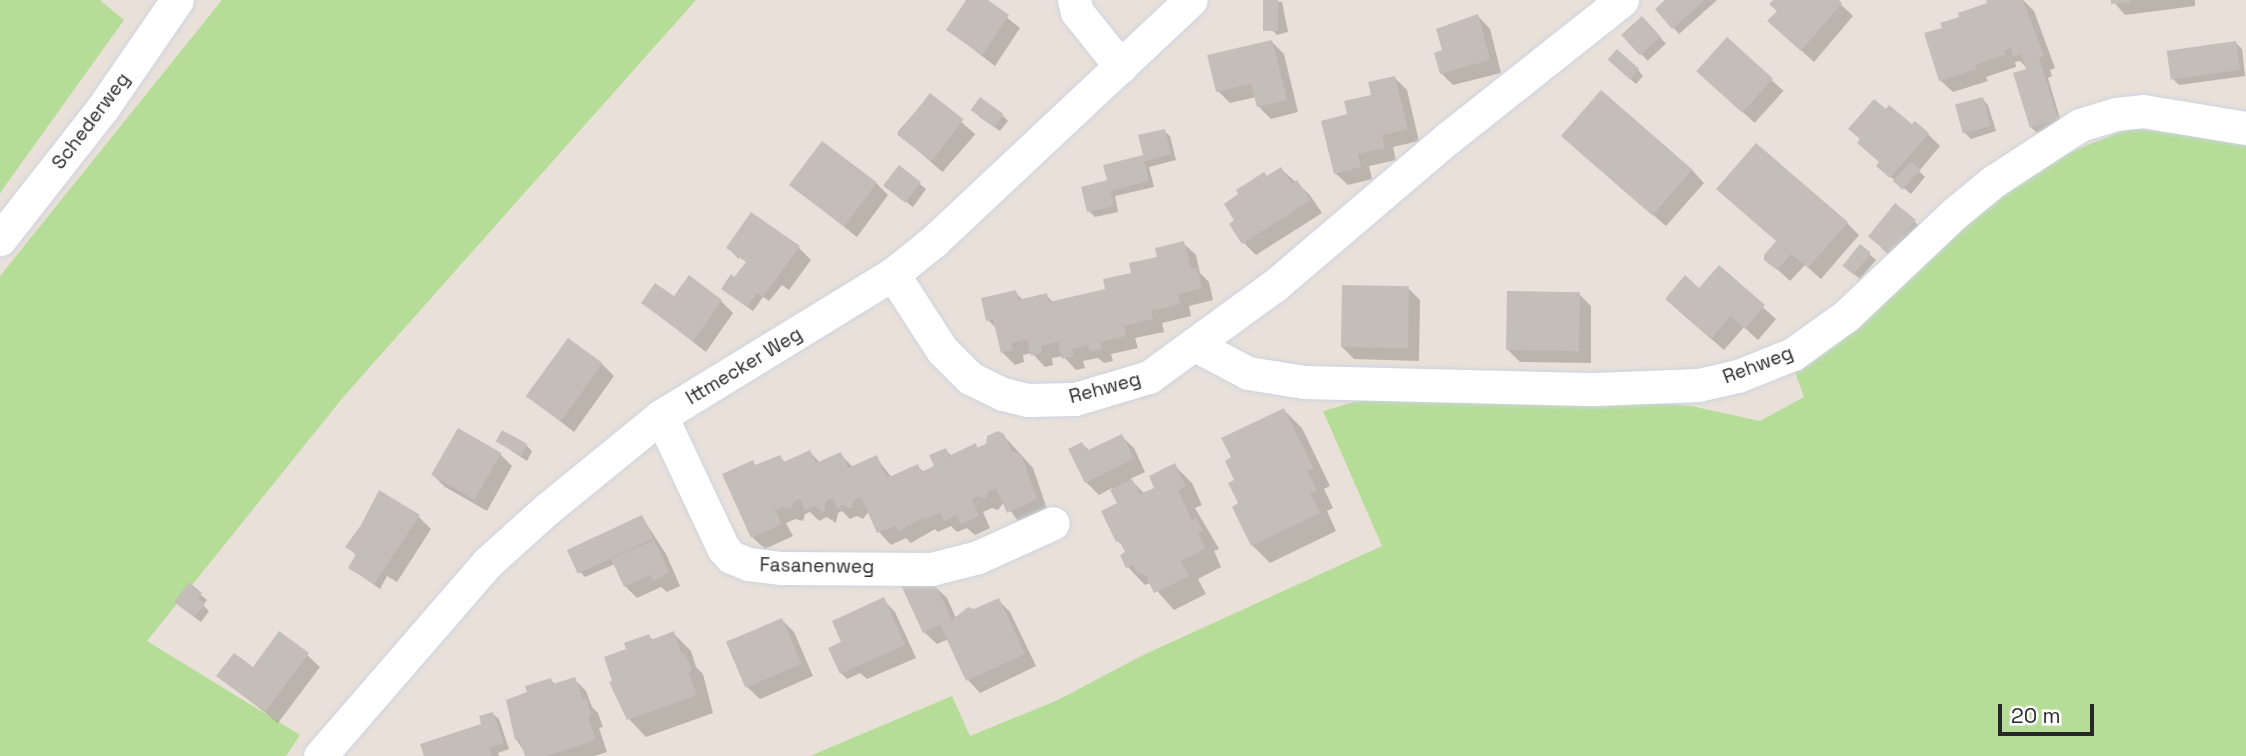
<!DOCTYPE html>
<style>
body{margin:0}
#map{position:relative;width:2246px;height:756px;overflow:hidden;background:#e9e1d9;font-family:"Space Grotesk",sans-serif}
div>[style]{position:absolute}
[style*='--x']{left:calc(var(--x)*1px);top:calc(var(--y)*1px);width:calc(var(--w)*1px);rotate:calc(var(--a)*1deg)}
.green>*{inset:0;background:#b5dd98}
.shadow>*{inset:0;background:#0003;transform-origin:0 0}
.building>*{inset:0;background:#c4beb9;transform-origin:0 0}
.roads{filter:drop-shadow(0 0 2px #ced3df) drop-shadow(0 0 2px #ced3df)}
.minor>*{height:33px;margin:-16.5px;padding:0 16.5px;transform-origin:16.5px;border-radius:16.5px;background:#fff}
span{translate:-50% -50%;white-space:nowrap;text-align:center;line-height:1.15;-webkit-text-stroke:5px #fff;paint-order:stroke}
.street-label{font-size:19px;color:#272727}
.scale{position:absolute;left:1998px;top:704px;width:96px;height:32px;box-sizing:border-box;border:4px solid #272727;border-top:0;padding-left:9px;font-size:21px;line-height:24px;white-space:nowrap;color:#272727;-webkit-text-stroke:5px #fff;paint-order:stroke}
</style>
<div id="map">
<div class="green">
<i style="clip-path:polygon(0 0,100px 0,124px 20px,0 193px)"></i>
<i style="clip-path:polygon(222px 0,696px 0,345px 395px,147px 641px,300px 735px,286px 756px,0 756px,0 276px)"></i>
<i style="clip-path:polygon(2130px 128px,2246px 144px,2246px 756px,810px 756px,952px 696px,970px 736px,1058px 700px,1141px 656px,1382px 546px,1323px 411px,1414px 385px,1691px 406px,1760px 421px,1804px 397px,1794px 370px,1869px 318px,1979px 209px,2051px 160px)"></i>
</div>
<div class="shadow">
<i style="clip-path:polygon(969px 0,985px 0,1020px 28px,995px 66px,948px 30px)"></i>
<i style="clip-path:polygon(1264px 0,1282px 2px,1288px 32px,1277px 35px,1271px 29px)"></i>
<i style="clip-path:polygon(1668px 0,1717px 0,1679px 34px,1657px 9px)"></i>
<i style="clip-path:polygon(1775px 0,1836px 0,1853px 16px,1814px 62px,1782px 33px)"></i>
<i style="clip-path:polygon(1988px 0,2023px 0,2034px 11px,2055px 68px,2050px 70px,2052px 76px,2048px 78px,2062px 125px,2037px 133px,2031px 127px,2029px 70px,2020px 61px,2015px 62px,2016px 67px,1986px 77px,1988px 81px,1953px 92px,1940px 80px,1944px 29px,1989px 4px)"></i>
<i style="clip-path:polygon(2112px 0,2195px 0,2195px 6px,2125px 15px)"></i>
<i style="clip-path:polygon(1478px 16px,1490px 29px,1501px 73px,1453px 85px,1441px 73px,1444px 52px)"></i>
<i style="left:1642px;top:18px;width:35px;height:25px;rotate:47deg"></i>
<i style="left:1727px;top:40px;width:76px;height:43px;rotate:42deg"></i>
<i style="clip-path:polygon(1272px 42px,1284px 54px,1298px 112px,1271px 119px,1258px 106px,1256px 97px,1230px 103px,1218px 91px)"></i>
<i style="clip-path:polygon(2236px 43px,2242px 49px,2245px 76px,2179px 85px,2173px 79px)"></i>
<i style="clip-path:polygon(1616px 66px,1638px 70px,1643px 76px,1636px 84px)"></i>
<i style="clip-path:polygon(1395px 78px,1407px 90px,1419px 141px,1393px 147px,1396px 160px,1369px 166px,1372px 179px,1348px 185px,1335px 173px,1373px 96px)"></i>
<i style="left:930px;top:95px;width:60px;height:50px;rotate:41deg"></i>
<i style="clip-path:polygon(1982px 99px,1988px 105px,1996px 131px,1971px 139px,1965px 133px)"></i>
<i style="clip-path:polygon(1002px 115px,1008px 121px,1000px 131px,978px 116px)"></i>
<i style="clip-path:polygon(1912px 127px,1928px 134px,1940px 146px,1919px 171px,1925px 177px,1911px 194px,1878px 166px)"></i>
<i style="clip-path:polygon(1164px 131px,1170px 136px,1176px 160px,1149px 167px,1154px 187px,1115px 196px,1118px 212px,1095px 217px,1089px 211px,1145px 157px)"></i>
<i style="clip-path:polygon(1575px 148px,1692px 170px,1704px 183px,1666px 226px)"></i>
<i style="clip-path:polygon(899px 168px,926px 189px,913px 207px,892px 191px)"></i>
<i style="clip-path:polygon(1281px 169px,1309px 194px,1322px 213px,1256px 255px,1244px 243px,1268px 178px)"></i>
<i style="clip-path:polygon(876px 183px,888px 195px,857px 237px,791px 185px)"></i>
<i style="clip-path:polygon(1896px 205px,1927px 233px,1900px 264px,1881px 248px)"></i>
<i style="clip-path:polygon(1847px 223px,1859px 235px,1821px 279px,1805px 265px,1790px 281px,1766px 259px)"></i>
<i style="clip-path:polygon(1183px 243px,1196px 255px,1200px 273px,1209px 282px,1213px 300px,1189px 306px,1191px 316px,1162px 323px,1164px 332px,1135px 338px,1138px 348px,1111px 354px,1113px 361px,1104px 363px,1098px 358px,1083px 361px,1085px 368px,1076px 370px,1063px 356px,1052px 358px,1053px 365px,1045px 367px,1032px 353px,1023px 355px,1024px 362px,1015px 365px,1002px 352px,997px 329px,988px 320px,1015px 292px,1023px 300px,1046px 295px,1054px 303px,1107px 290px)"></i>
<i style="clip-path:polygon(1860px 246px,1876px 260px,1860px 279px,1850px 271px)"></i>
<i style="clip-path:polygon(728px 248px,799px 248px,811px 260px,789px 290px,782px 285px,769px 301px,763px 297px,753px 311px,729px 294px,735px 279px,755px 267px,739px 255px,739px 259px)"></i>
<i style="clip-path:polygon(1719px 268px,1776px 319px,1758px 340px,1744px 327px,1724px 350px,1679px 311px)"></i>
<i style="clip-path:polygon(1408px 288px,1420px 300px,1419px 361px,1354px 359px,1342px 347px)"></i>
<i style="clip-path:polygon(1579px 294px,1591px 306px,1591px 363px,1520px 362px,1508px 350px)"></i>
<i style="clip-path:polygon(674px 299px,721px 301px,733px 313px,706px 352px,643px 303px)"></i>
<i style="clip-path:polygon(602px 364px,614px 376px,574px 432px,528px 396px)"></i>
<i style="clip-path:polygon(1284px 410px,1302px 428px,1330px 486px,1324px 489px,1333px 508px,1327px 511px,1336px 531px,1270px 563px,1252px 545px,1234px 508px,1240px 503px,1237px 481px)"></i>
<i style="clip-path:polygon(1003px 435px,1033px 468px,1048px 512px,1021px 525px,1004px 502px,998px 510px,992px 508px,983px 512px,990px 528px,975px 535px,967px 528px,957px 532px,951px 526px,938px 532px,935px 529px,911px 543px,906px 538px,891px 545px,879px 532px,869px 511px,863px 519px,857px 516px,850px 519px,842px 511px,838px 513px,836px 523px,827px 517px,819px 521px,810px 512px,805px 514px,803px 521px,796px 519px,786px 523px,793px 536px,765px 549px,752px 537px,753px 462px,757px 467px,780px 457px,786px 463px,810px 452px,820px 463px,840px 454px,853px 467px,876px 457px,892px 478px,918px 467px,924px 472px,937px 467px,945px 450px,952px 456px,975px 445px,979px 449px)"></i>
<i style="clip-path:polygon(1121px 436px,1134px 448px,1145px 472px,1130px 479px,1145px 494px,1157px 489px,1174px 465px,1192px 483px,1202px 505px,1195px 508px,1219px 549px,1214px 551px,1221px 567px,1198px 579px,1206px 594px,1174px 610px,1150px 583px,1145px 585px,1128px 567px,1128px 553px,1118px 541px,1119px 504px,1112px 488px,1099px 495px,1086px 482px,1070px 450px,1082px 444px,1090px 451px)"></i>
<i style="clip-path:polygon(498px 442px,526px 445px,532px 451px,527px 461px)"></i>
<i style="clip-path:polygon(500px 454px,512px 466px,487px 511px,445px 487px,433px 475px)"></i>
<i style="clip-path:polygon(380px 493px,419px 517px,431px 529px,397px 582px,387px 576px,380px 589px,350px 568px,357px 556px,349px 548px)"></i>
<i style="clip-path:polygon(642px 517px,666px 554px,680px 586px,667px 592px,661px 587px,637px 598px,625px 586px,615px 564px,585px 577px,579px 571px,569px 550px)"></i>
<i style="clip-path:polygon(189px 585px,207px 600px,203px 605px,209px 611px,201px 622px,182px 608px)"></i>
<i style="clip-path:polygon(934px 586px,947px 598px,956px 618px,998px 600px,1010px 612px,1036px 666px,980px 693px,968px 680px,949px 639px,937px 644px,924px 632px)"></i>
<i style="clip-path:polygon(883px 599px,895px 612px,916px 658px,867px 679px,860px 673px,847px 679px,841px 673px,843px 642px)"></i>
<i style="clip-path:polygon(782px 620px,794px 632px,813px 676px,760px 699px,747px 687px)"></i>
<i style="clip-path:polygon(673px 633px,691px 651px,696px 667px,703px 674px,713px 713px,646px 737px,629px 719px,612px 683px,649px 636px,654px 641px)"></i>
<i style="clip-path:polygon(307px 655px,320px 667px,278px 723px,219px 676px)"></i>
<i style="clip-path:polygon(574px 679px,586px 691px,592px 707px,598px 713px,603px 727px,599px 728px,607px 752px,595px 756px,527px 756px,516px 739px,529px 693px,551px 680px,556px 685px)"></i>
<i style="clip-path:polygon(493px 714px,499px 719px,509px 749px,498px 753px,499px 756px,426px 756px,481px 726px)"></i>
</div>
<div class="building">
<i style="clip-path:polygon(966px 0,988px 0,1009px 15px,982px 55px,946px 30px)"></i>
<i style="left:1263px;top:0;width:15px;height:31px"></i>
<i style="clip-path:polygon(1665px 0,1705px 0,1672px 29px,1655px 9px)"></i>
<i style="clip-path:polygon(1773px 0,1839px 0,1842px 3px,1801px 51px,1767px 21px,1777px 11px,1769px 4px)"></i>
<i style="clip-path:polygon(1986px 0,2023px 0,2044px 56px,2039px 58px,2058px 119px,2030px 128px,2013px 73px,2026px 69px,2021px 54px,2013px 56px,2011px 48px,2004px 50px,2005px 55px,1975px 65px,1977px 69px,1939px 81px,1924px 33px,1942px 28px,1940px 23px,1959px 17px,1958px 13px,1987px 3px)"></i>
<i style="clip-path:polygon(2111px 0,2130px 0,2130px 2px,2111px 4px)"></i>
<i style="clip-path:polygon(1478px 14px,1490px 60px,1440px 74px,1434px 53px,1442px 50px,1436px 29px)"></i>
<i style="left:1642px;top:16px;width:28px;height:28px;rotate:48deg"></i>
<i style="left:1727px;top:37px;width:62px;height:46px;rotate:42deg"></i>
<i style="clip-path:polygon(1272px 40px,1287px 100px,1257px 107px,1251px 84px,1216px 92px,1207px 55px)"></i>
<i style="left:2236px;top:41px;width:29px;height:70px;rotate:82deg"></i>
<i style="left:1617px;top:49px;width:30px;height:14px;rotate:42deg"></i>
<i style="clip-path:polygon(1395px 76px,1408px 129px,1382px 135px,1385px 148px,1358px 154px,1361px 167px,1334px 174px,1321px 121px,1347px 114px,1344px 101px,1371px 95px,1368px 82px)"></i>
<i style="left:1601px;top:90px;width:121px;height:61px;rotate:41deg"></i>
<i style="left:930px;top:93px;width:43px;height:53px;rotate:38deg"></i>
<i style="left:980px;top:97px;width:29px;height:16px;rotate:36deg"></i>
<i style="left:1983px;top:97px;width:30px;height:29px;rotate:75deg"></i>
<i style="clip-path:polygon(1874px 99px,1886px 109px,1889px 105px,1912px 124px,1915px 121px,1929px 133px,1890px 178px,1876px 166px,1879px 162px,1857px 143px,1860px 139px,1848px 129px)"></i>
<i style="clip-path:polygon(1165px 129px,1171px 154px,1144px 161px,1149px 181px,1110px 191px,1114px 206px,1087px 212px,1081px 187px,1107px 180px,1103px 165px,1143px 155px,1138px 135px)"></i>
<i style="left:822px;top:141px;width:69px;height:55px;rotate:37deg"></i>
<i style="clip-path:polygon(1756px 143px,1848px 222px,1808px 268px,1791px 254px,1777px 270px,1764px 260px,1764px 255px,1776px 241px,1716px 189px)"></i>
<i style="left:1911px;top:161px;width:13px;height:27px;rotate:42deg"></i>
<i style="left:899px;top:165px;width:28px;height:26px;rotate:38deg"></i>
<i style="clip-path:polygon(1281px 167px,1292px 184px,1297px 180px,1311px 200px,1242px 244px,1229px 224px,1234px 220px,1224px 204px,1238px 194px,1236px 190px,1264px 172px,1267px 176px)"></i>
<i style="left:1895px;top:203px;width:27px;height:43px;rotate:39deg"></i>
<i style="clip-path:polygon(751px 212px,800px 246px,763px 297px,757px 293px,747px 307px,721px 289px,731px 274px,734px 277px,746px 262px,726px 248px)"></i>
<i style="clip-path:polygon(1184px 241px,1191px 269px,1197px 268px,1202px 288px,1178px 294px,1180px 304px,1151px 311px,1153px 319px,1124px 326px,1126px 336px,1100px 342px,1102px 349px,1090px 352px,1088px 345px,1072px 349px,1074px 356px,1062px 359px,1058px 342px,1041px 346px,1042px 353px,1031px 356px,1027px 339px,1011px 343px,1013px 350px,1001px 353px,993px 319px,986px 321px,981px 298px,1016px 290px,1018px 300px,1047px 293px,1049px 302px,1105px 289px,1103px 279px,1131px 273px,1129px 263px,1157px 257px,1155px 248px)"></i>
<i style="left:1860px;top:244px;width:14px;height:28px;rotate:39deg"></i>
<i style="clip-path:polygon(1719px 265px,1765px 305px,1745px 329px,1730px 316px,1711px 339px,1665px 299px,1685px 275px,1699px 288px)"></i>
<i style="clip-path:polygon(689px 275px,722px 300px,693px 341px,641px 303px,655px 283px,674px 296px)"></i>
<i style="left:1342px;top:285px;width:67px;height:62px;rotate:1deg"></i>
<i style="left:1507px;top:291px;width:73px;height:59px;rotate:1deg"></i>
<i style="left:568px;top:338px;width:43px;height:72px;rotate:36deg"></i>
<i style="clip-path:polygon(1284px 408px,1313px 468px,1307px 471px,1317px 490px,1310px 493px,1320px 513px,1251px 546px,1232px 507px,1238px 503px,1228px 483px,1234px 480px,1225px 461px,1231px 457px,1221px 438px)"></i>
<i style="left:458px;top:428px;width:50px;height:54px;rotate:30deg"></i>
<i style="left:502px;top:430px;width:29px;height:13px;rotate:29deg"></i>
<i style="clip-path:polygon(998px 431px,1004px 434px,1012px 451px,1021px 454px,1037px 499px,1007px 513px,996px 488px,989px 491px,986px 499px,978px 496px,972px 499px,979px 516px,961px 524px,957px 515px,944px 521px,940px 513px,924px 520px,923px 517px,898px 532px,895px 526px,877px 533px,861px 497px,854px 500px,851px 508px,843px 505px,837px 508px,832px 498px,826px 501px,824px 513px,814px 506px,805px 510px,800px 499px,793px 502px,791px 510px,783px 507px,775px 510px,782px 524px,751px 538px,722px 474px,753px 460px,755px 465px,780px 455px,784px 462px,810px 450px,816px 463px,841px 452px,848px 468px,877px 455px,887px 478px,918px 464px,921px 472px,934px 466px,929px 455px,946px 448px,951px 459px,951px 455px,976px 443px,977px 448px,986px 444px,987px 436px)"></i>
<i style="clip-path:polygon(1122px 434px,1134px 459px,1085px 483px,1068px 449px,1082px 442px,1086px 451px)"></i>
<i style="clip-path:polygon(1175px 463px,1186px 487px,1178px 490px,1192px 520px,1197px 518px,1203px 531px,1198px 533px,1205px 549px,1181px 561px,1189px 576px,1154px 593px,1146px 576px,1137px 572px,1133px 565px,1126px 568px,1120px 555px,1125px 552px,1120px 541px,1116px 542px,1101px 511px,1117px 503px,1110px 490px,1132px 479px,1140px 494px,1154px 488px,1149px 476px)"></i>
<i style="clip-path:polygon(379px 490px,420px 515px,374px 584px,348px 568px,356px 554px,345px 547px,361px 525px)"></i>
<i style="left:642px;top:515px;width:26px;height:83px;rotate:65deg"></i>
<i style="clip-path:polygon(654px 540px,669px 573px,653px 581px,650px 575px,624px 587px,611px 559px)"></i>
<i style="clip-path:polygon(189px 582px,202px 593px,198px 598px,205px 604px,194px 617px,174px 602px)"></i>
<i style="clip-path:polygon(935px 584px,952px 620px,968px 607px,974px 609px,999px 598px,1025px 654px,966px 681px,940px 625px,923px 633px,901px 585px)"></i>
<i style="clip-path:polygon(884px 597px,905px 645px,840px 674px,828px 648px,841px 642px,832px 621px)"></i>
<i style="left:782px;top:618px;width:50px;height:61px;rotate:67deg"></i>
<i style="clip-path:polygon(279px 631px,309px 653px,265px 712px,216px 676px,234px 653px,253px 667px)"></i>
<i style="clip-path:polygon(674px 631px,682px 655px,685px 654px,692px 670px,688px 672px,697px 695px,627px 720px,609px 682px,612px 681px,604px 657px,626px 649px,624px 643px,649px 634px,651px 640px)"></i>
<i style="clip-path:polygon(575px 677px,583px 700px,587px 699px,591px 715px,588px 716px,596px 740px,547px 756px,525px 756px,519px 739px,515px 740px,506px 700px,527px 692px,525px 686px,551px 678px,553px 684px)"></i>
<i style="clip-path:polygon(493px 712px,504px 743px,489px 748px,492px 756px,424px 756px,420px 744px,481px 724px,479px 716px)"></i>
</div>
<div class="roads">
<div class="minor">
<i style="--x:1074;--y:0;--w:12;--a:76"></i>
<i style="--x:1077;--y:12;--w:70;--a:51.3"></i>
<i style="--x:0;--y:239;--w:165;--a:-51.9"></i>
<i style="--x:102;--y:109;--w:132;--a:-55.5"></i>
<i style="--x:893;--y:274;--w:90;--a:57.2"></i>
<i style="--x:942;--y:350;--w:40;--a:45"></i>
<i style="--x:970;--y:378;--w:37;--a:26"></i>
<i style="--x:1003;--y:394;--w:25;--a:14"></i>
<i style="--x:1027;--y:400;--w:48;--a:-1.2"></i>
<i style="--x:1075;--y:399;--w:77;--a:-16.6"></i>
<i style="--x:1149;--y:377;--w:155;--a:-36.1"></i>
<i style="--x:1274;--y:286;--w:228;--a:-40.4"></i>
<i style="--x:1448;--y:138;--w:222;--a:-38.4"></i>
<i style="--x:1195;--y:345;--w:60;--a:27.8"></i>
<i style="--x:1248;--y:373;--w:57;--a:9.1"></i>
<i style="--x:1304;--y:382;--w:292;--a:1.4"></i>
<i style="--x:1596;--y:389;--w:102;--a:-2.2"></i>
<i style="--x:1698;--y:385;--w:41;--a:-12.7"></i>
<i style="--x:1738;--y:376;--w:59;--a:-21.8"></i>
<i style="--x:1793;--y:354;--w:67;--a:-35.8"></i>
<i style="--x:1847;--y:315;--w:149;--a:-43.4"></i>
<i style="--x:1955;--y:213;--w:50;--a:-39.4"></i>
<i style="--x:1994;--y:181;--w:103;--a:-33.1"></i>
<i style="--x:2080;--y:125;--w:38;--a:-17"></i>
<i style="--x:2116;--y:114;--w:27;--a:-6"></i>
<i style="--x:2143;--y:111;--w:104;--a:9.4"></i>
<i style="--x:661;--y:416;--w:146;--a:64.8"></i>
<i style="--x:723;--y:548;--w:12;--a:48"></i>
<i style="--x:731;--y:557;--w:18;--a:22"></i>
<i style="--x:748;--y:564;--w:34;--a:7"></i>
<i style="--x:782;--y:568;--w:149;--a:0.4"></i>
<i style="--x:931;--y:569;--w:49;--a:-14.3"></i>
<i style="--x:978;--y:557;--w:82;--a:-24.4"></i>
<i style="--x:320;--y:756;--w:255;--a:-49.1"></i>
<i style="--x:487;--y:563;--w:81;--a:-42"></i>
<i style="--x:547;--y:509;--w:147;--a:-39.2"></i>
<i style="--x:661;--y:416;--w:272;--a:-31.5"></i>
<i style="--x:893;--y:274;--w:53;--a:-38.8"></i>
<i style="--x:934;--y:241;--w:352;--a:-43.2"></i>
</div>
</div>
<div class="street-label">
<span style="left:91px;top:121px;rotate:-53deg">Schederweg</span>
<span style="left:1758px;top:365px;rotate:-21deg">Rehweg</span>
<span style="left:744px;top:366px;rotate:-31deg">Ittmecker Weg</span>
<span style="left:1105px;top:388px;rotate:-15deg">Rehweg</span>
<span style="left:817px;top:566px;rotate:1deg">Fasanenweg</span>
</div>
<div class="scale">20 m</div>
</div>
